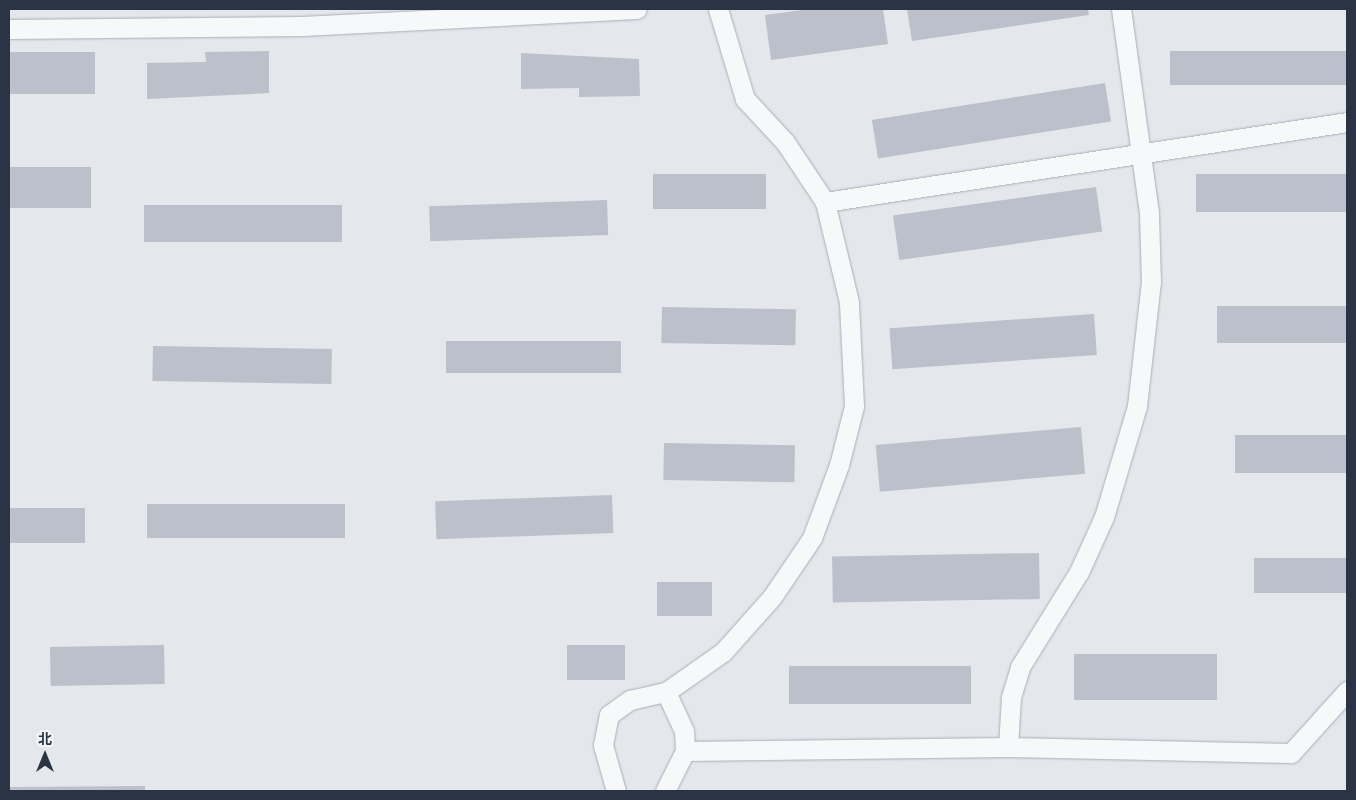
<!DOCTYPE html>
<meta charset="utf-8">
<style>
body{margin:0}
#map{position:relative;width:1356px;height:800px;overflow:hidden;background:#e4e7ec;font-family:"Varela Round","Noto Sans SC",sans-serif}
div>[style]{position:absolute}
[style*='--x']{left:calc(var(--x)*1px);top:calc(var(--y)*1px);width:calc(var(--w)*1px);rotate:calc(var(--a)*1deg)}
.building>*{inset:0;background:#bbc0ca;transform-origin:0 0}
.roads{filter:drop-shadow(0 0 1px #a9aeb7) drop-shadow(0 0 1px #a9aeb7)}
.minor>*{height:19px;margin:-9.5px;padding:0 9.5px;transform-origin:9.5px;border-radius:9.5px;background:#f7f8fa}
span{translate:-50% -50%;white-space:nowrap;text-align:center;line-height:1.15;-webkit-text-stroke:4px #f4f6f9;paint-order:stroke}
.frame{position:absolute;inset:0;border:10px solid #2b3445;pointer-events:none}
.north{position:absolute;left:20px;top:730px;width:50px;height:50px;-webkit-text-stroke:4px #f4f6f9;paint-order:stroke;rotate:0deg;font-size:14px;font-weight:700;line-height:20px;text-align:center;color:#2b3445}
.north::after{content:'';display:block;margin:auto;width:18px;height:22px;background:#2b3445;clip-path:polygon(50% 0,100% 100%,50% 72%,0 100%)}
</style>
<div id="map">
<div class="building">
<i style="clip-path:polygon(809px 9px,883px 9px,888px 44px,771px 60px,765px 15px)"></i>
<i style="clip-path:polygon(907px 9px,1088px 9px,1089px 15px,912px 41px)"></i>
<i style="clip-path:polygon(269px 51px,269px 93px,147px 99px,147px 63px,206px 62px,205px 52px)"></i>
<i style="left:1347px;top:51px;width:34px;height:177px;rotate:90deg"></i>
<i style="left:9px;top:52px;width:86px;height:42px"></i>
<i style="clip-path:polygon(521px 53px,639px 59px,640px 96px,579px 97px,579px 88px,521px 89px)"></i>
<i style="left:1105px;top:83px;width:39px;height:236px;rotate:81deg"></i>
<i style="left:9px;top:167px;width:82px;height:41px"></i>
<i style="left:653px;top:174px;width:113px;height:35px"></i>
<i style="left:1347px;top:174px;width:38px;height:151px;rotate:90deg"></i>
<i style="left:1096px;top:187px;width:45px;height:205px;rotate:82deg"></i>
<i style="left:607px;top:200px;width:35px;height:178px;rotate:88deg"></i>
<i style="left:342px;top:205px;width:37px;height:198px;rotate:90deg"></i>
<i style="left:1347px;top:306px;width:37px;height:130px;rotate:90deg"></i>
<i style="left:662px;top:307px;width:134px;height:36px;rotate:1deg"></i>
<i style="left:1094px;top:314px;width:41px;height:205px;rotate:86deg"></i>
<i style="left:446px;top:341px;width:175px;height:32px"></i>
<i style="left:153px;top:346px;width:179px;height:35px;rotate:1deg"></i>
<i style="left:1081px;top:427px;width:47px;height:206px;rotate:85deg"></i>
<i style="left:1347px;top:435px;width:38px;height:112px;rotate:90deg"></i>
<i style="left:664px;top:443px;width:131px;height:37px;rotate:1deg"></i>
<i style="left:612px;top:495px;width:38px;height:177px;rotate:88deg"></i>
<i style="left:147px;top:504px;width:198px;height:34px"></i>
<i style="left:9px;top:508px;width:76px;height:35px"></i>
<i style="left:1039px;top:553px;width:46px;height:207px;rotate:89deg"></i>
<i style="left:1347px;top:558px;width:35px;height:93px;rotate:90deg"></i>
<i style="left:657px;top:582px;width:55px;height:34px"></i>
<i style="left:164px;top:645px;width:39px;height:114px;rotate:89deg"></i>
<i style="left:567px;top:645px;width:58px;height:35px"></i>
<i style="left:1074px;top:654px;width:143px;height:46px"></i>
<i style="left:971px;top:666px;width:38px;height:182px;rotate:90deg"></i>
<i style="clip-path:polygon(145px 786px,145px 791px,9px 791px,9px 787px)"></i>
</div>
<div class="roads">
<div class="minor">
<i style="--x:9;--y:29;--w:293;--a:-0.6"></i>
<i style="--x:302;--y:26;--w:335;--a:-2.9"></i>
<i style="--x:825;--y:202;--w:528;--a:-8.71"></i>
<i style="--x:666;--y:692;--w:70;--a:-35.1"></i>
<i style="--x:723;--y:652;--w:74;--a:-48.3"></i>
<i style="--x:772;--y:597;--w:71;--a:-55.9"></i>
<i style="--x:812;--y:538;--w:78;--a:-69.7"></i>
<i style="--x:839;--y:465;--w:61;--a:-75.7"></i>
<i style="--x:854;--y:406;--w:104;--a:-92.8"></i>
<i style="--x:849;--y:302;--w:103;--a:-103.5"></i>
<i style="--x:825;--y:202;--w:72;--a:-123.7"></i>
<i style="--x:785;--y:142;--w:59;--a:-132.9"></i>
<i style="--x:745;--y:99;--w:94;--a:-106.7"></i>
<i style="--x:1008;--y:747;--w:50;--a:-86.6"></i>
<i style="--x:1011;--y:697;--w:31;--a:-73"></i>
<i style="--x:1020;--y:667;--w:112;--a:-58.2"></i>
<i style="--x:1079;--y:572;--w:60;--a:-65.6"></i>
<i style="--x:1104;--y:517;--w:116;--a:-73.4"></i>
<i style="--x:1137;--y:406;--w:125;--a:-83.6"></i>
<i style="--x:1151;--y:282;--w:69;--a:-91.7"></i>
<i style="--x:1149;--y:213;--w:206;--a:-97.8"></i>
<i style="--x:685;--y:751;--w:323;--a:-0.7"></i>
<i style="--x:1008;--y:747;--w:283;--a:1.2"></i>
<i style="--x:1291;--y:753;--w:84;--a:-47.9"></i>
<i style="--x:616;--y:791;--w:48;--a:-105.8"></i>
<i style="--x:603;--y:745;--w:31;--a:-79"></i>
<i style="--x:609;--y:715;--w:26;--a:-36"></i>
<i style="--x:630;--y:700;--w:37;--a:-13"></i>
<i style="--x:666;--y:692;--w:43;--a:65.2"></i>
<i style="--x:684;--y:731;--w:20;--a:87"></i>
<i style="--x:685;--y:751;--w:45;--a:116.6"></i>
</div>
</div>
<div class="frame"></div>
<div class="north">北</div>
</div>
